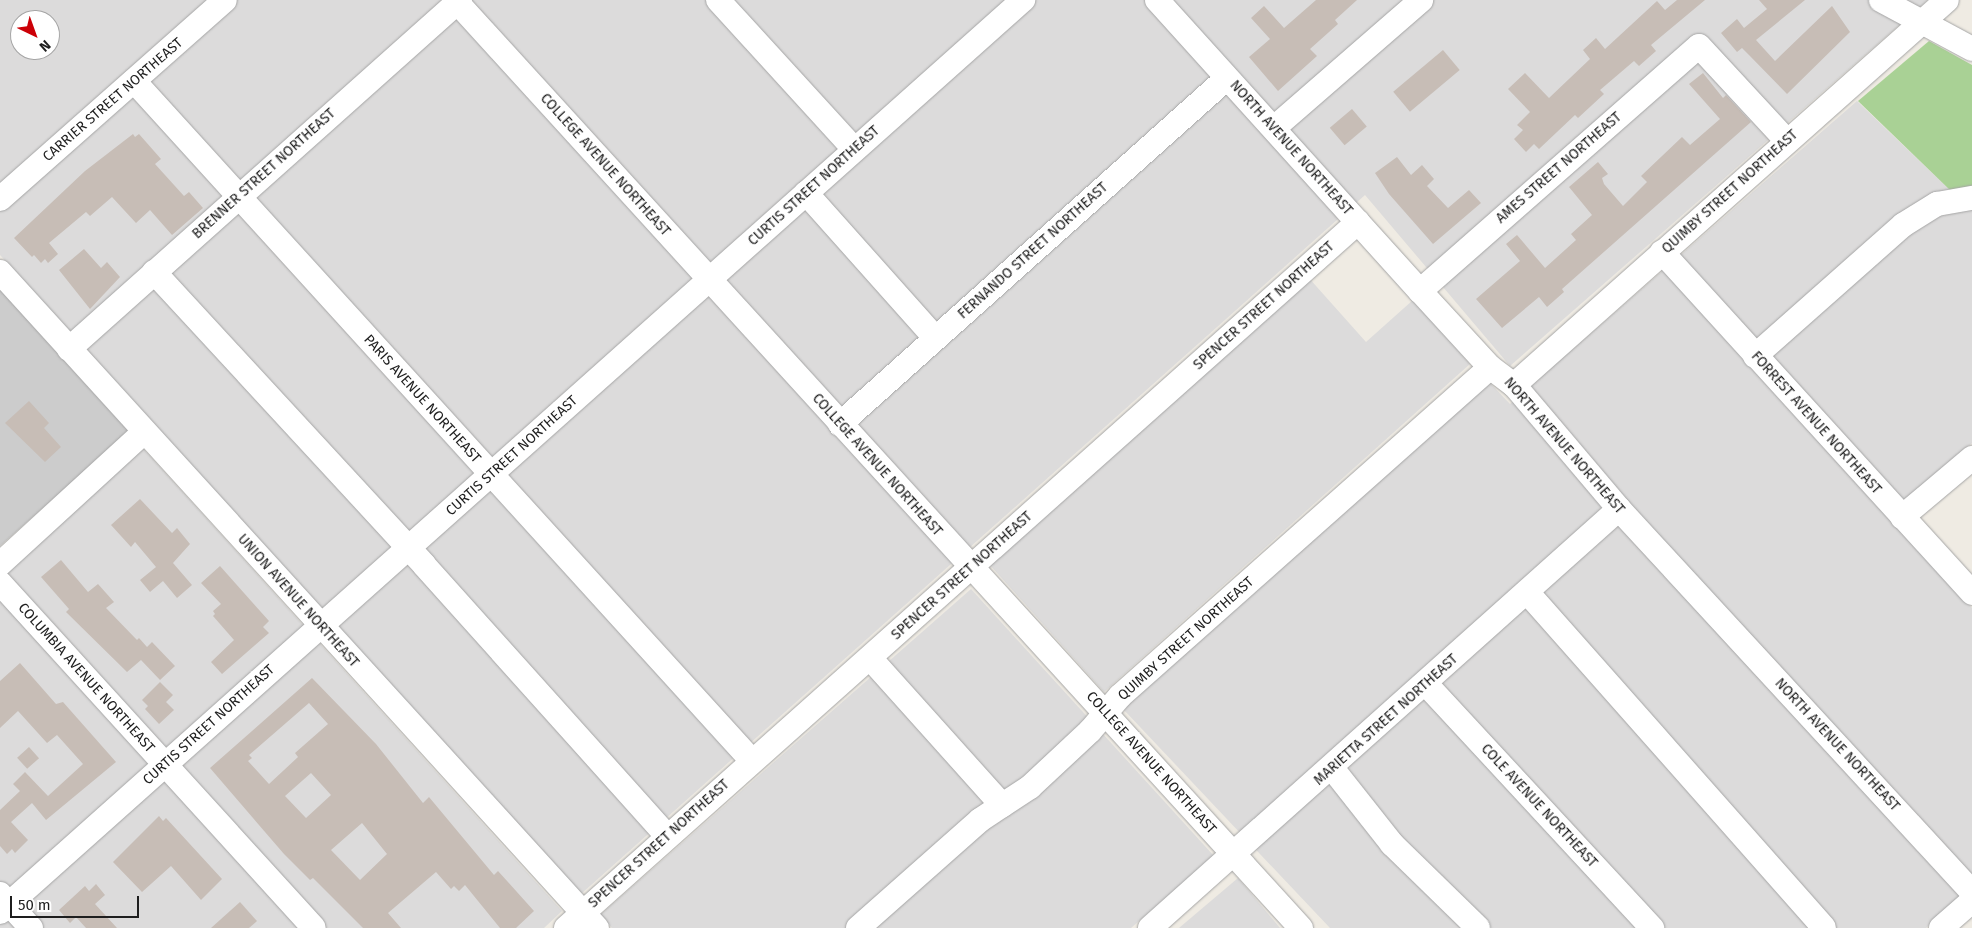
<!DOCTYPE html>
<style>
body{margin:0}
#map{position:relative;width:1972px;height:928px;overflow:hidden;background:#efebe3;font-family:"Fira Sans",sans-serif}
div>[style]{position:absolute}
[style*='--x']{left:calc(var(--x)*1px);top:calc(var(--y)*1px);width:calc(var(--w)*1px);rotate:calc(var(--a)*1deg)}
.residential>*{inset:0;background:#dcdbdb}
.religious>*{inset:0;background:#ccc}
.forest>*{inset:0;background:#a9d195}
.building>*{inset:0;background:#c7bdb6;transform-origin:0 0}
.roads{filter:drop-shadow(0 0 1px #a5a5a5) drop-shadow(0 0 1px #a5a5a5)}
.minor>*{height:24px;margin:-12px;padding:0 12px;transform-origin:12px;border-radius:12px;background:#fff}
span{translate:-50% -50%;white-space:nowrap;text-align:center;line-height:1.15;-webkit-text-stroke:4.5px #fff;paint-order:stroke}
.street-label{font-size:14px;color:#1e1e1e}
.north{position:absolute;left:10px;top:10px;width:50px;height:50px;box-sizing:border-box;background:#fff;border:1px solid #a5a5a5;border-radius:50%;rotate:138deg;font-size:14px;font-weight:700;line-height:20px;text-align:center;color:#1e1e1e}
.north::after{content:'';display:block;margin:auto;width:18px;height:22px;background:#cc0007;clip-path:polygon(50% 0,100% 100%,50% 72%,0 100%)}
.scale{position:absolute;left:10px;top:896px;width:129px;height:22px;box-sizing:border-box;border:2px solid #1e1e1e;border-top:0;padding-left:6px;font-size:15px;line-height:18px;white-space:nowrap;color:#1e1e1e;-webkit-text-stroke:4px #fff;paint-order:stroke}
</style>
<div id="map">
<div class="residential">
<i style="clip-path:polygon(evenodd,0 0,1928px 0,1510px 366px,1365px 195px,581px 894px,0 255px,0 0,20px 20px,50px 20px,50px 50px,20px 50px,20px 20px)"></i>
<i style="clip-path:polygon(1857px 101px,1953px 193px,1972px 188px,1972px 443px,1887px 516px,1972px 608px,1972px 887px,1926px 928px,1330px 928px,1123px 709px,1490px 383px,1510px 404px)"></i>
<i style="clip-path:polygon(1308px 277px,1366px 342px,1413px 300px,1470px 364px,1104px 692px,989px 564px)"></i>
<i style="clip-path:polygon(140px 445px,562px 911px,544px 928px,0 928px,0 568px)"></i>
<i style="clip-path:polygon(971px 589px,1214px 856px,1131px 928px,612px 928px,600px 915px)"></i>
<i style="clip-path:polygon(1238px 878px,1280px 928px,1179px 928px)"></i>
</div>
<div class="religious">
<i style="clip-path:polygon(0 289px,130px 431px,0 546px)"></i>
</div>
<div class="forest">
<i style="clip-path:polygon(1929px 41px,1972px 65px,1972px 188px,1953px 193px,1858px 101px)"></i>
</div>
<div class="building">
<i style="clip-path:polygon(1316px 0,1357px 0,1335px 20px,1338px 24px,1310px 49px,1317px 56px,1278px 91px,1249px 57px,1270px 39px,1251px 18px,1264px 6px,1284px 28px)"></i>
<i style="clip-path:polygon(1677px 0,1705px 0,1651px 45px,1656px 51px,1639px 66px,1634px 61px,1600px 90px,1604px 94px,1578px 118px,1575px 115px,1539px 149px,1534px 144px,1526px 152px,1514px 139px,1523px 130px,1517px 125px,1530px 112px,1508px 89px,1525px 73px,1549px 98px,1590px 59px,1583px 50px,1596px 38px,1605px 49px,1657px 1px,1665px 10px)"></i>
<i style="clip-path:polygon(1759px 0,1805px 0,1756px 40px,1775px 61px,1832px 6px,1850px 32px,1787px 94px,1749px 55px,1742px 48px,1737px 52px,1721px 33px,1737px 19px,1744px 28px,1767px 9px)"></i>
<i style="left:1443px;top:50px;width:26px;height:65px;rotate:50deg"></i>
<i style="clip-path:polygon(1703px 73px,1723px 98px,1726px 95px,1751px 122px,1562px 289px,1564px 292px,1547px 307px,1539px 297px,1502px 328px,1476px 299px,1520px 261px,1506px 244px,1517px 235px,1545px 268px,1576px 240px,1571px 234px,1592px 215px,1569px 187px,1598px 162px,1608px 174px,1602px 178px,1604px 184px,1623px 206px,1647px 182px,1641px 176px,1682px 137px,1690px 145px,1720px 119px,1689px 84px)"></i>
<i style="left:1352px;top:109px;width:23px;height:29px;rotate:50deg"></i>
<i style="clip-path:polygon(133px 134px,135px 137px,139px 134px,161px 159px,155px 164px,184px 196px,189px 192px,203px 208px,172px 235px,150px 210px,136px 223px,112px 197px,90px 216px,86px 212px,49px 243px,58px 254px,48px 263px,45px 259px,41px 263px,34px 255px,32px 257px,14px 238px,85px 171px)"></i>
<i style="clip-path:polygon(1397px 157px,1411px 175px,1422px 165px,1434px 179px,1427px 186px,1448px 208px,1469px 190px,1481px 203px,1433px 244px,1389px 194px,1375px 173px)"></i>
<i style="clip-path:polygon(84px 249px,101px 268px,107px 262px,120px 277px,90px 309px,59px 270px)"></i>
<i style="clip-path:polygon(29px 401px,49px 423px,44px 428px,61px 447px,45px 462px,5px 423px)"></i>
<i style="clip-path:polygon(140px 499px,172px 533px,177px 528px,190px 544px,173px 563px,192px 585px,177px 598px,163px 581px,150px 592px,140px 580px,156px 567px,135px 542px,131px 547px,111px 525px)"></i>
<i style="clip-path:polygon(61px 560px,88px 592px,98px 584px,114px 602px,106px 608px,137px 640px,139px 638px,147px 647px,152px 642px,175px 666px,160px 680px,141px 660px,127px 672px,66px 612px,69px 609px,41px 577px)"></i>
<i style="clip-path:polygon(220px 566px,269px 621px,263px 627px,269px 633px,222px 674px,211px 662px,234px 640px,213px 616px,215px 614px,213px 611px,221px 604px,201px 583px)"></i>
<i style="clip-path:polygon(20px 663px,56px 704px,63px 702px,116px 762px,46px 820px,32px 803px,11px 822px,28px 840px,15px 853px,12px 849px,7px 854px,0 846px,0 810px,20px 791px,13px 784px,25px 772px,48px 796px,83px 764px,57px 735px,47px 743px,18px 711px,0 728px,0 681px)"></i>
<i style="clip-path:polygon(evenodd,312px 678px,376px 744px,423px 803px,429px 797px,494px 875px,498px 871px,534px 911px,516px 928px,500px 928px,465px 885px,459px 891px,454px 886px,451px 889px,436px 872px,388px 913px,401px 928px,363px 928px,313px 878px,310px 880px,284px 854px,210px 768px,312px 678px,309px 703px,328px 724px,295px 753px,298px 757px,269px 784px,248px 761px,252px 758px,249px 755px,309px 703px,312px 678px,311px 773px,331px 795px,306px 818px,285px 796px,311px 773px,312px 678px,362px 823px,387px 854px,360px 880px,331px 850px,362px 823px)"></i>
<i style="clip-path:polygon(160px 682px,173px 695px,166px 702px,174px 710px,159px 724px,145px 709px,148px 706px,142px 700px)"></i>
<i style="left:29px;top:747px;width:15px;height:16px;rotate:48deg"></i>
<i style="clip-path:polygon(159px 816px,163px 821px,166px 818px,222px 879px,201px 900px,171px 866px,142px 892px,113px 862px)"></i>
<i style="clip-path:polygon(96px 884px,105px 895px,95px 904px,117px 928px,86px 928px,76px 917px,70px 923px,59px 910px,85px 886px,89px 891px)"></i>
<i style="clip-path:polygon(240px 902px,257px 921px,249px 928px,211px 928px)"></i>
</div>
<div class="roads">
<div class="minor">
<i style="--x:455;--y:0;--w:1256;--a:47.65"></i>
<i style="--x:718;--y:0;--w:202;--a:47.6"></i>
<i style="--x:1157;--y:0;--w:392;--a:47.9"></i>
<i style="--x:1420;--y:291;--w:103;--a:47.4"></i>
<i style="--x:1490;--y:367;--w:30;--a:37"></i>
<i style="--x:1514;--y:385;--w:162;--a:49.7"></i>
<i style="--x:1619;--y:509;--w:521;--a:47.33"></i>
<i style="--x:1881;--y:0;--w:103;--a:28.3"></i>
<i style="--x:134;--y:81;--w:919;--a:47.73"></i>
<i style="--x:1274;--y:128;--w:195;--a:-41"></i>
<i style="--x:806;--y:193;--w:194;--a:48.3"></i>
<i style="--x:0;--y:199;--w:300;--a:-41.5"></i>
<i style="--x:1662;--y:252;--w:461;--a:47.7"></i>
<i style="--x:0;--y:272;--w:887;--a:47.7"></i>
<i style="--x:154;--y:272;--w:398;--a:47.3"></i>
<i style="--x:424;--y:565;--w:365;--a:48.1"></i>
<i style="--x:1420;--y:291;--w:371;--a:-41.3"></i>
<i style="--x:1699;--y:46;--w:129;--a:47.2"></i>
<i style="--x:69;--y:349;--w:524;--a:-41.75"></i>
<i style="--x:1755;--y:356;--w:198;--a:-41.5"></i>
<i style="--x:1903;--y:225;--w:40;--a:-32"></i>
<i style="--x:1937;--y:204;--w:36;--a:-10"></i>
<i style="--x:1514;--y:385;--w:579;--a:-41.64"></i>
<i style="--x:840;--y:424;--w:519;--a:-41.8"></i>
<i style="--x:1902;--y:517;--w:92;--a:-40.1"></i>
<i style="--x:0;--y:564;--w:195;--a:-42.5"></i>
<i style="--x:0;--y:583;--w:466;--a:47.7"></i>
<i style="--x:1527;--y:592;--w:448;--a:48.5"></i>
<i style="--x:870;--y:658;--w:198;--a:48.1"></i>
<i style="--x:1426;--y:684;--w:333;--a:47.2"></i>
<i style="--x:1332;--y:768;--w:97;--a:51.7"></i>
<i style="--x:1392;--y:844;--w:120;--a:44.3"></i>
<i style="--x:0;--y:894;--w:46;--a:47.6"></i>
<i style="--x:0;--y:912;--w:1371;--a:-41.72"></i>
<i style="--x:566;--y:928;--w:1061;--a:-41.71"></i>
<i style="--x:858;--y:928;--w:163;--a:-41.5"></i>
<i style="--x:980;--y:820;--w:60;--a:-33.4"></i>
<i style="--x:1030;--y:787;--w:82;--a:-43"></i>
<i style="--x:1090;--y:731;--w:46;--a:-49.4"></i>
<i style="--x:1120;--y:696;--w:495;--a:-41.6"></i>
<i style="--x:1150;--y:928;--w:629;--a:-41.78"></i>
<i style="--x:1941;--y:928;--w:41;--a:-41.1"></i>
</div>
</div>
<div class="street-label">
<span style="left:113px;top:100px;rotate:-41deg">CARRIER STREET NORTHEAST</span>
<span style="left:1291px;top:148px;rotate:48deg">NORTH AVENUE NORTHEAST</span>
<span style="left:605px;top:165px;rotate:48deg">COLLEGE AVENUE NORTHEAST</span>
<span style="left:1559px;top:168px;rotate:-41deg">AMES STREET NORTHEAST</span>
<span style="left:264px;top:174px;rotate:-42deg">BRENNER STREET NORTHEAST</span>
<span style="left:814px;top:186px;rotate:-42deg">CURTIS STREET NORTHEAST</span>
<span style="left:1730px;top:192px;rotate:-42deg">QUIMBY STREET NORTHEAST</span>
<span style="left:1033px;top:251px;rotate:-42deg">FERNANDO STREET NORTHEAST</span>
<span style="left:1264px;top:306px;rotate:-42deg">SPENCER STREET NORTHEAST</span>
<span style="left:422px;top:399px;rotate:48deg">PARIS AVENUE NORTHEAST</span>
<span style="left:1816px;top:423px;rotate:48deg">FORREST AVENUE NORTHEAST</span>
<span style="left:1564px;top:446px;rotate:49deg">NORTH AVENUE NORTHEAST</span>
<span style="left:512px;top:456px;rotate:-42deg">CURTIS STREET NORTHEAST</span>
<span style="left:877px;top:465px;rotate:48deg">COLLEGE AVENUE NORTHEAST</span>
<span style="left:962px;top:576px;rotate:-42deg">SPENCER STREET NORTHEAST</span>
<span style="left:298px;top:601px;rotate:48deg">UNION AVENUE NORTHEAST</span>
<span style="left:1186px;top:639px;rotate:-42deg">QUIMBY STREET NORTHEAST</span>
<span style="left:86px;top:678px;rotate:48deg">COLUMBIA AVENUE NORTHEAST</span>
<span style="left:1386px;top:720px;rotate:-42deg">MARIETTA STREET NORTHEAST</span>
<span style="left:209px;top:725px;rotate:-42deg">CURTIS STREET NORTHEAST</span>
<span style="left:1837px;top:745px;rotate:47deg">NORTH AVENUE NORTHEAST</span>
<span style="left:1151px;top:763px;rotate:48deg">COLLEGE AVENUE NORTHEAST</span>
<span style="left:1539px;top:806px;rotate:47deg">COLE AVENUE NORTHEAST</span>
<span style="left:659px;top:844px;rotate:-42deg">SPENCER STREET NORTHEAST</span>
</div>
<div class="north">N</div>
<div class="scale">50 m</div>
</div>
